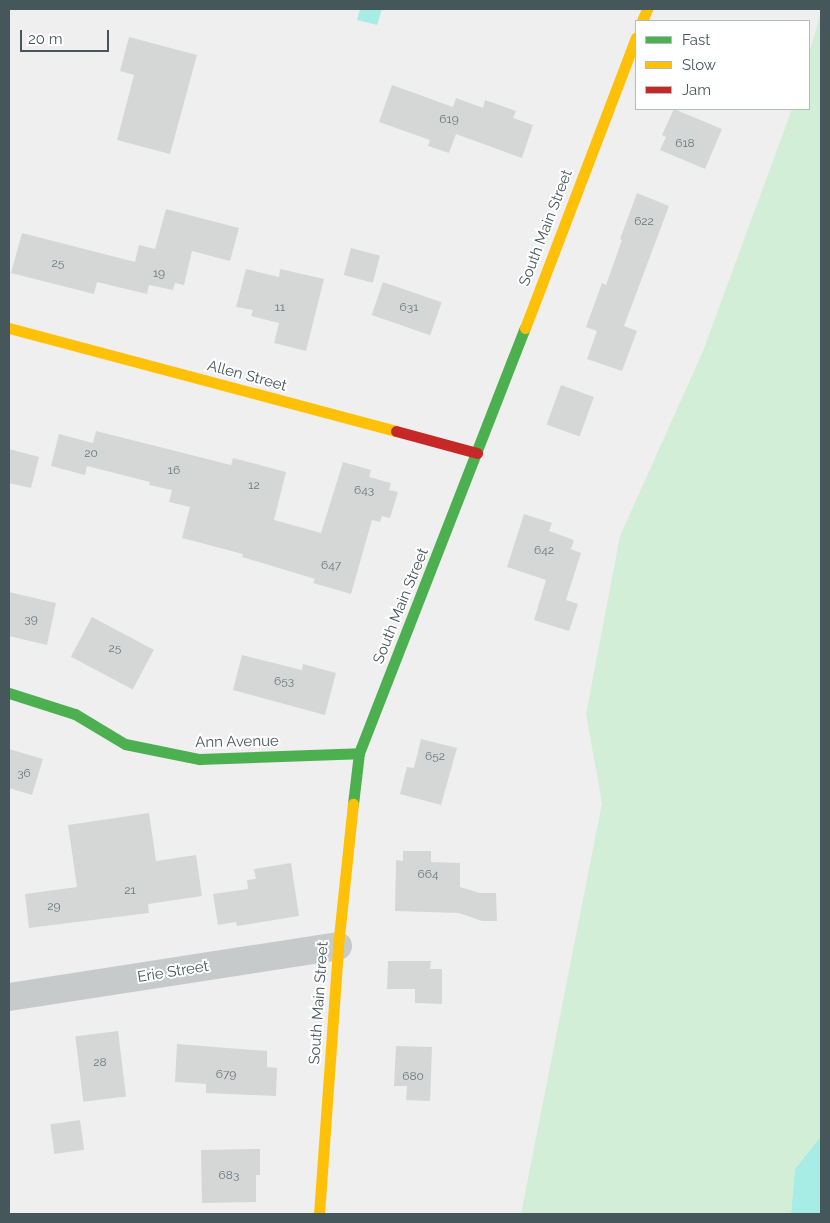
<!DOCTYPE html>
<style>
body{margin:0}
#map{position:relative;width:830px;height:1223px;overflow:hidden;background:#efefef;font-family:Raleway,sans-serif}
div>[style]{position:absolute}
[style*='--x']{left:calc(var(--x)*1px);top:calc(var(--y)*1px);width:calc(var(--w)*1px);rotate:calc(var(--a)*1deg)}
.green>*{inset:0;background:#d3eed6}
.water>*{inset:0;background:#a8ece6}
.building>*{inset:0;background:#d5d7d7;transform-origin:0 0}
.street>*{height:28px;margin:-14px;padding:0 14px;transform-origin:14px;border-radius:14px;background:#c6cacb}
.fast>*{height:11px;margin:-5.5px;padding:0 5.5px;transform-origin:5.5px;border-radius:5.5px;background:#4caf50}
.slow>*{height:11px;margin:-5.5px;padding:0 5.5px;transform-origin:5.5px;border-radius:5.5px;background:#ffc107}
.jam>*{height:11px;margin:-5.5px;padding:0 5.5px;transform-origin:5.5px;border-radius:5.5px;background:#c62828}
span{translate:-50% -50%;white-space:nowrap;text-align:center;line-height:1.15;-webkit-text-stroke:4px #fff;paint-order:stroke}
.number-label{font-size:12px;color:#6b787b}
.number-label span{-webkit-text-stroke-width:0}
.street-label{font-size:15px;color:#46575b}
.frame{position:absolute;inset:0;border:10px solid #46575b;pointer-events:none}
.legend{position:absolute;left:635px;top:20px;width:175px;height:90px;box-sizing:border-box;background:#fff;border:1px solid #b5bcbd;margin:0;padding:6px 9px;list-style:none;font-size:15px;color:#46575b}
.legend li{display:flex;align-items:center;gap:10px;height:25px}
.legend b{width:25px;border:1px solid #b5bcbd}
.scale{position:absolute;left:20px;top:30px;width:89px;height:22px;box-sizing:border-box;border:2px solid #46575b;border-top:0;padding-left:6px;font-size:15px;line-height:18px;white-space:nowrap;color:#46575b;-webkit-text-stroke:4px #fff;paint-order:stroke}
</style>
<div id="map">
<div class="green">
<i style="clip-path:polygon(821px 12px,821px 1136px,795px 1169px,791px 1214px,521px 1214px,602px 803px,586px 714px,620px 536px,703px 351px,792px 109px,809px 109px,809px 54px)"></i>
</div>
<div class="water">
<i style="clip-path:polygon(360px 9px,382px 9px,377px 25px,357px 20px)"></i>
<i style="clip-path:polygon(821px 1136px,821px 1214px,791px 1214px,795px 1169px)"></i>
</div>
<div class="building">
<i style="clip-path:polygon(129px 37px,197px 55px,170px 154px,117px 140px,134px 75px,120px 71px)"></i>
<i style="clip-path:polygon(392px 85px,453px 107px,456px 98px,483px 108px,485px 100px,516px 111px,513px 118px,533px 125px,522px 158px,456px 134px,449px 153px,428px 146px,430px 140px,379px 122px)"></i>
<i style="clip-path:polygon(674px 109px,722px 129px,705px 169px,660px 150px,666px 137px,662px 135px)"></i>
<i style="clip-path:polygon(637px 193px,669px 206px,624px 326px,637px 331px,622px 371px,587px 359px,597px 331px,586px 327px,602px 283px,606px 285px,622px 240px,620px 239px)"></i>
<i style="clip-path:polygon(166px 209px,239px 228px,230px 261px,192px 251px,184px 285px,175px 283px,173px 290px,149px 285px,147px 294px,97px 282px,94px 294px,11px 273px,22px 233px,135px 262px,139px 245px,155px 249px)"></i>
<i style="left:351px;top:248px;width:30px;height:28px;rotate:15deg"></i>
<i style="clip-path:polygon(246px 269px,279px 277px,280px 269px,324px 279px,306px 351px,274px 343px,279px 323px,251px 316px,253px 310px,236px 307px)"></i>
<i style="left:383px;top:282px;width:62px;height:35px;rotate:19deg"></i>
<i style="left:561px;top:385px;width:35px;height:42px;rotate:20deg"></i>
<i style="clip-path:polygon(96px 431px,231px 465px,233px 458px,286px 472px,274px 520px,321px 533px,343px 462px,371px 470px,369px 477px,391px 483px,389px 490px,398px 492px,390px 518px,382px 516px,380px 522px,372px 520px,351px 594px,313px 583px,315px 579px,242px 557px,243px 554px,182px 538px,190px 507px,169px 502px,172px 490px,149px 485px,150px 482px,87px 466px,85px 475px,51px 466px,59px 434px,93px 443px)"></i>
<i style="clip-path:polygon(9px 449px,39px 457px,31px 488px,9px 483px)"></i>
<i style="clip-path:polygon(524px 514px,552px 523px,549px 531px,574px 540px,571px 549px,581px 553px,566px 600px,578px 604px,569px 631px,534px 620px,546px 580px,507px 567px)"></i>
<i style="clip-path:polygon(9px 592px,56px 603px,47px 645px,9px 636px)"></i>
<i style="left:92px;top:617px;width:70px;height:45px;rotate:28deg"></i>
<i style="clip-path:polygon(242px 655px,302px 670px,303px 664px,336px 673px,325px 715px,233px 690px)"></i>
<i style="clip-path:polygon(421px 739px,457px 748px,441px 805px,400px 794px,407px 767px,414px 768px)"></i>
<i style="clip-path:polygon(9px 749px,43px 759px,32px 795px,9px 788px)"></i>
<i style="clip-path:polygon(149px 813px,156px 861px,196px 855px,202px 896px,148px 904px,149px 913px,29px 928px,25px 894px,77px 887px,68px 825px)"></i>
<i style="clip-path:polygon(403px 851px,431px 851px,431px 862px,460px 863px,460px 887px,480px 893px,496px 893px,497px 921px,482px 921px,459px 913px,395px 911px,396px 860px,403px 861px)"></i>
<i style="clip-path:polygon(291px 863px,299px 916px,237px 926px,236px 922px,218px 925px,213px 894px,248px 889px,247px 880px,256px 879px,254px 869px)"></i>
<i style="clip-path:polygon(388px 961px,431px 961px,430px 969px,442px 969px,442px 1004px,415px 1003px,415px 989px,387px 989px)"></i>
<i style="left:118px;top:1031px;width:66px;height:43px;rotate:83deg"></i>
<i style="clip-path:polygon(177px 1044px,267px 1051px,267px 1067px,277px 1068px,276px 1096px,206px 1093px,206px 1084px,175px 1082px)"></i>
<i style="clip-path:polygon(396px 1046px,432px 1047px,430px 1101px,406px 1100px,407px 1086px,394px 1086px)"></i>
<i style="left:80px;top:1120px;width:30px;height:30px;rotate:82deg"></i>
<i style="clip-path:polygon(260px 1149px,260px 1175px,256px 1175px,256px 1202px,202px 1203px,201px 1150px)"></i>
</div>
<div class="street">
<i style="--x:9;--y:997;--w:333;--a:-8.8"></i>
</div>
<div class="fast">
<i style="--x:9;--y:693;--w:69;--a:17.7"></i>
<i style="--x:75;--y:714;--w:58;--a:31"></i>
<i style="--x:125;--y:744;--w:76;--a:11.5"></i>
<i style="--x:199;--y:759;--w:160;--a:-2.1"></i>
<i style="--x:353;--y:804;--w:51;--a:-83.3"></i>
<i style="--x:359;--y:753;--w:456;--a:-68.7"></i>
</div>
<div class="slow">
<i style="--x:642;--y:21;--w:13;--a:-67"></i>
<i style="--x:9;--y:328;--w:400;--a:14.9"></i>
<i style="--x:525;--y:328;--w:311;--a:-69.1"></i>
<i style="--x:319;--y:1214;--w:269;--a:-85.9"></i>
<i style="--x:338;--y:946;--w:143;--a:-84"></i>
</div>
<div class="jam">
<i style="--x:396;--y:431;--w:84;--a:15.2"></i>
</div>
<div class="number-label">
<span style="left:449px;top:120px">619</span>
<span style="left:685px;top:144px">618</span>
<span style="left:644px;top:222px">622</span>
<span style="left:58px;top:264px">25</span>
<span style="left:159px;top:274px">19</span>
<span style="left:280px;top:308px">11</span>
<span style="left:409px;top:308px">631</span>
<span style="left:91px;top:454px">20</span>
<span style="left:174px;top:471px">16</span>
<span style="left:254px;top:486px">12</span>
<span style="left:364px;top:491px">643</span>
<span style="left:544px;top:551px">642</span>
<span style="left:331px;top:566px">647</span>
<span style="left:31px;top:620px">39</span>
<span style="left:115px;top:649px">25</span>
<span style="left:284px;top:682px">653</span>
<span style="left:435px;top:757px">652</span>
<span style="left:24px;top:774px">36</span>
<span style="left:428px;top:875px">664</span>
<span style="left:130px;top:891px">21</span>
<span style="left:54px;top:907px">29</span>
<span style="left:100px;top:1063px">28</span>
<span style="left:226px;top:1075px">679</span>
<span style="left:413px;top:1077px">680</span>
<span style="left:229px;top:1176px">683</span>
</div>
<div class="street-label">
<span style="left:546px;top:228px;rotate:-69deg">South Main Street</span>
<span style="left:247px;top:376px;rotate:15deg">Allen Street</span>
<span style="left:401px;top:606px;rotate:-68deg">South Main Street</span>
<span style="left:237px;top:742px;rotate:-1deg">Ann Avenue</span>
<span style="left:173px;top:972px;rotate:-9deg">Erie Street</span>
<span style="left:319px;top:1003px;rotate:-86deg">South Main Street</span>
</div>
<div class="frame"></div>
<ul class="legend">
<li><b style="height:6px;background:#4caf50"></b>Fast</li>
<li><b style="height:6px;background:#ffc107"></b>Slow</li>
<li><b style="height:6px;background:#c62828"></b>Jam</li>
</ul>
<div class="scale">20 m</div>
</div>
